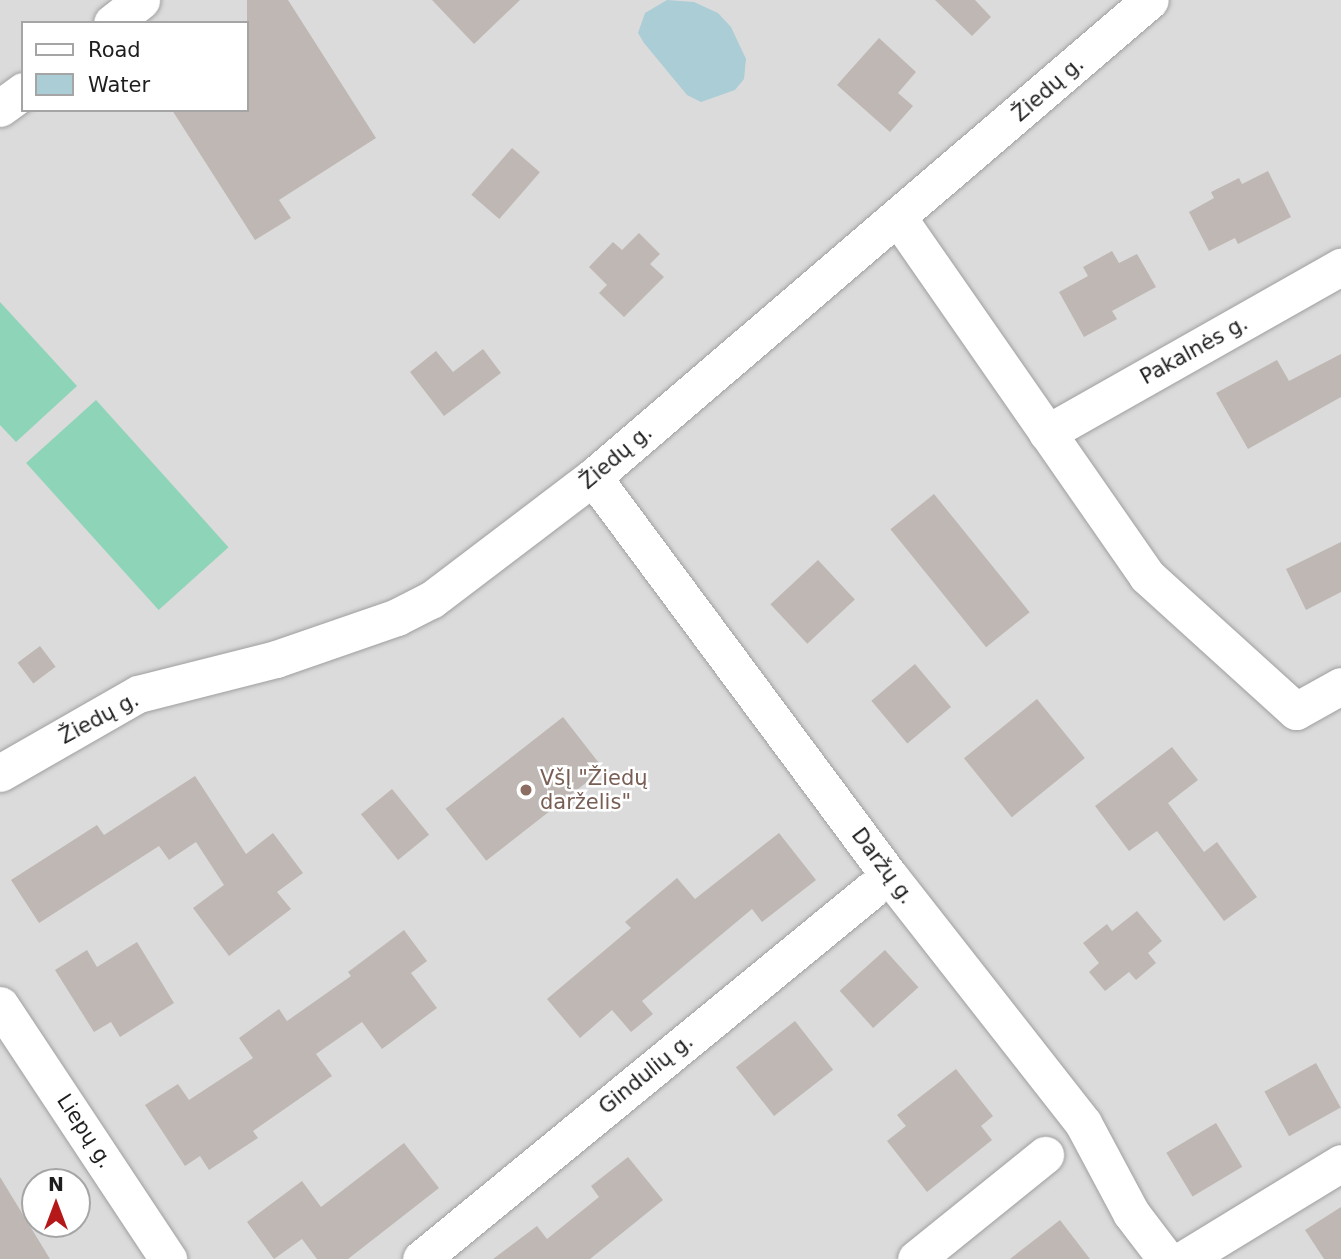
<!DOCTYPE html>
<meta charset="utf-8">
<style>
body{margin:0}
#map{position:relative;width:1341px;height:1259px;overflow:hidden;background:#eeebe6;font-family:"DejaVu Sans",sans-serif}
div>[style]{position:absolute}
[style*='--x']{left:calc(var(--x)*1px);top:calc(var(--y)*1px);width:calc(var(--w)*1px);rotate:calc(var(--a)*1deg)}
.residential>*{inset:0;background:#dcdbdb}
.pitch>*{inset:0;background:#8dd4b8;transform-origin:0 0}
.water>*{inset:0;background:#abcdd6}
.building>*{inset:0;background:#beb7b3;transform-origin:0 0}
.roads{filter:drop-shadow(0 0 2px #9f9f9f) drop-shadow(0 0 2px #9f9f9f)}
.minor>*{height:37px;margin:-18.5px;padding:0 18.5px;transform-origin:18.5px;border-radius:18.5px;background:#fff}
.dots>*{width:19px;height:19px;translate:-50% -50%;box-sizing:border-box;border:4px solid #fff;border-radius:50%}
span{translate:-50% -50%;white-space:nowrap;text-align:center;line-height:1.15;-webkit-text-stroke:5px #fff;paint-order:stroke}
.street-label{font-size:21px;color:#1e1e1e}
.education-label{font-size:21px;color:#785e54}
.left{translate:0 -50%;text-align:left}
.legend{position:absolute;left:21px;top:21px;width:228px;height:91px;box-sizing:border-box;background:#fff;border:2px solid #a5a5a5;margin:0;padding:9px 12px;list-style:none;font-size:21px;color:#1e1e1e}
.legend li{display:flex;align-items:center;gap:14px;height:35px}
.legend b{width:35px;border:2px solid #a5a5a5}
.north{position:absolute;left:21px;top:1168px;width:70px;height:70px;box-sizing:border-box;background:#fff;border:2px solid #a5a5a5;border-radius:50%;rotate:0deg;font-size:19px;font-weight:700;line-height:28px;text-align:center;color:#1e1e1e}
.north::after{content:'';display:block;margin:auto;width:24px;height:32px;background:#b51818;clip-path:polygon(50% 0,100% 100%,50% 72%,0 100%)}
</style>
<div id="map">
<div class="residential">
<i style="clip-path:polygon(evenodd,0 0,1341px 0,1341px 1259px,0 1259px,0 0,23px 23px,247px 23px,247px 110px,23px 110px,23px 23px,0 0,35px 1182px,77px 1182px,77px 1224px,35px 1224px,35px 1182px)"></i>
</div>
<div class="pitch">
<i style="clip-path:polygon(0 302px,77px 386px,16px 442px,0 425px)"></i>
<i style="left:96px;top:400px;width:198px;height:94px;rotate:48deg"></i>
</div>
<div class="water">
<i style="clip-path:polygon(667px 0,694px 2px,718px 13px,731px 27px,746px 59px,744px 79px,735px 90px,701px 102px,687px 95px,644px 43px,638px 33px,645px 13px)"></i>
</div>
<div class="building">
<i style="clip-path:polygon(247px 0,288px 0,376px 138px,279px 200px,291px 218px,255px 240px,172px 110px,247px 110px)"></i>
<i style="clip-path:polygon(432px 0,520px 0,474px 44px)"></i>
<i style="clip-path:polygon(935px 0,975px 0,991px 17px,972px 36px)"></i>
<i style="clip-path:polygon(879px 38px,916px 72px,898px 93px,913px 106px,890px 132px,837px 85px)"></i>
<i style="left:512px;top:148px;width:37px;height:62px;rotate:41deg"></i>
<i style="clip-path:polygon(1268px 171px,1291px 217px,1238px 244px,1235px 238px,1209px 251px,1189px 212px,1214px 198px,1211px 192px,1239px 178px,1242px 184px)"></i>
<i style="clip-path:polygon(639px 233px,660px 254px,650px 264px,664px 277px,624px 317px,599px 293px,607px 285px,589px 267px,613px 242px,622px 250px)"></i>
<i style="clip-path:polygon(1112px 251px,1119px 263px,1137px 254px,1156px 287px,1112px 311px,1117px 319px,1084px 337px,1059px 292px,1088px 276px,1083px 267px)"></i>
<i style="clip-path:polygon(483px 349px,501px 373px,444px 416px,410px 372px,436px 351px,453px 372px)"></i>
<i style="clip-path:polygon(1341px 354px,1341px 397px,1248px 449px,1216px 393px,1277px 360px,1289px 381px)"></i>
<i style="left:934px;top:494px;width:152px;height:56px;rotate:51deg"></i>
<i style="clip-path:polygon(1341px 542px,1341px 592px,1306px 610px,1286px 569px)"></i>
<i style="left:818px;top:560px;width:54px;height:65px;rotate:47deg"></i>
<i style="left:40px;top:646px;width:26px;height:28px;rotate:53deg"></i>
<i style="left:915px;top:664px;width:56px;height:57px;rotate:50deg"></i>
<i style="left:1037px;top:699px;width:76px;height:94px;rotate:51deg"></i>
<i style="left:563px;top:717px;width:66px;height:149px;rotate:52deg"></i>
<i style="clip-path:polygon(1172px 747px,1198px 780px,1168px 803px,1204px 852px,1217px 842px,1257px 897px,1224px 921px,1157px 831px,1129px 851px,1095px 806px)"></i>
<i style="clip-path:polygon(195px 776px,246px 854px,273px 833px,303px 873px,277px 892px,291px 909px,229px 956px,193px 908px,224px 885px,196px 842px,169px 860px,159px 846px,39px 923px,11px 880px,97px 825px,104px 835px)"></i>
<i style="left:392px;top:789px;width:59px;height:40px;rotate:51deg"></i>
<i style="clip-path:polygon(779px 833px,816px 880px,762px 922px,752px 909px,642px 1001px,653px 1014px,631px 1032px,612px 1010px,580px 1038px,547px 999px,631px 928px,625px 922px,677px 878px,695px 899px)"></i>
<i style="clip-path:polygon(1137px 911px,1162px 941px,1148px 953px,1156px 963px,1136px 980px,1129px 972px,1105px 991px,1089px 972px,1099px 963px,1083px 943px,1107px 924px,1112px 931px)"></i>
<i style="clip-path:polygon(404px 930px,427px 961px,411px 973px,437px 1008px,382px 1049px,362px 1022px,316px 1054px,332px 1076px,253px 1131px,258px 1138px,209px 1170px,200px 1156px,185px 1166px,145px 1105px,178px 1084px,189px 1100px,253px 1058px,239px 1038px,279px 1009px,287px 1021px,351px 976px,348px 972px)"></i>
<i style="clip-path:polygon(137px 942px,174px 1003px,120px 1037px,111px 1022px,94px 1032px,55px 970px,87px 950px,97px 967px)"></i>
<i style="left:885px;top:950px;width:50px;height:61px;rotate:48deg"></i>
<i style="left:795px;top:1021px;width:62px;height:75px;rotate:52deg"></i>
<i style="left:1316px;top:1063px;width:51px;height:59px;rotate:61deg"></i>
<i style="clip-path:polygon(956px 1069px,993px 1116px,981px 1126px,992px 1140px,927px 1192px,887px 1141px,906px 1126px,897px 1115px)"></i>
<i style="left:1216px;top:1123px;width:51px;height:58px;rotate:59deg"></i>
<i style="clip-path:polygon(404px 1143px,439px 1188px,348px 1259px,317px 1259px,302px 1239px,274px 1259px,247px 1222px,302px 1181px,321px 1207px)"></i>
<i style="clip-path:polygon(628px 1157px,663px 1200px,590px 1259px,493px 1259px,537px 1226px,547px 1239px,599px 1197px,591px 1186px)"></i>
<i style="clip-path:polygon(0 1177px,50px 1259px,0 1259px)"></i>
<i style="clip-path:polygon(1341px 1207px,1341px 1259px,1324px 1259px,1305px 1230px)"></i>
<i style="clip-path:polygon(1060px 1220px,1090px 1259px,1010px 1259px)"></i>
</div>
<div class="roads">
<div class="minor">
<i style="--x:112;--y:23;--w:37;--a:-38"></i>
<i style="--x:0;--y:108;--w:29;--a:-36"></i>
<i style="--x:899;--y:219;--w:435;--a:55.2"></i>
<i style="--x:1147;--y:576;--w:201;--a:42.2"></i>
<i style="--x:1296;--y:711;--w:51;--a:-29.1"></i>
<i style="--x:1047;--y:433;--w:338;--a:-29.5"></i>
<i style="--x:593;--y:477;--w:500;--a:53.4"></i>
<i style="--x:891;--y:878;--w:311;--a:51.9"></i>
<i style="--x:1083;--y:1123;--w:102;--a:61.9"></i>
<i style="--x:1131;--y:1213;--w:58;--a:52.7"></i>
<i style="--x:0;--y:773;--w:159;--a:-29.8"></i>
<i style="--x:138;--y:694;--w:142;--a:-14.2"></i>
<i style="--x:276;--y:659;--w:128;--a:-19.1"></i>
<i style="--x:397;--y:617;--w:38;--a:-27"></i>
<i style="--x:431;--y:600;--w:203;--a:-37.2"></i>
<i style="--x:593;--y:477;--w:733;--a:-40.58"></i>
<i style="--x:0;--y:1005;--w:305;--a:56.5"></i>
<i style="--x:421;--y:1259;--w:582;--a:-39.35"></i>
<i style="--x:916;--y:1259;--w:166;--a:-38.9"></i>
<i style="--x:1184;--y:1259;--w:184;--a:-31.4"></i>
</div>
</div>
<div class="dots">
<i style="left:526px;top:790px;background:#8d6e63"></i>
</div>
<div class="street-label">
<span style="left:1048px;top:89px;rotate:-41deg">Žiedų g.</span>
<span style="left:1194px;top:350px;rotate:-29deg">Pakalnės g.</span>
<span style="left:616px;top:457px;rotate:-40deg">Žiedų g.</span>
<span style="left:99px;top:718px;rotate:-28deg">Žiedų g.</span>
<span style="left:883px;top:866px;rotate:53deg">Daržų g.</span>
<span style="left:646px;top:1074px;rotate:-39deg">Gindulių g.</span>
<span style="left:85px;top:1131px;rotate:57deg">Liepų g.</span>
</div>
<div class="education-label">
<span class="left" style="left:540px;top:790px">VšĮ "Žiedų<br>darželis"</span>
</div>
<ul class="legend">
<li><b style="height:9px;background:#fff"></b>Road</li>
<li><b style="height:19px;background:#abcdd6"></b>Water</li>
</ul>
<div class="north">N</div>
</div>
